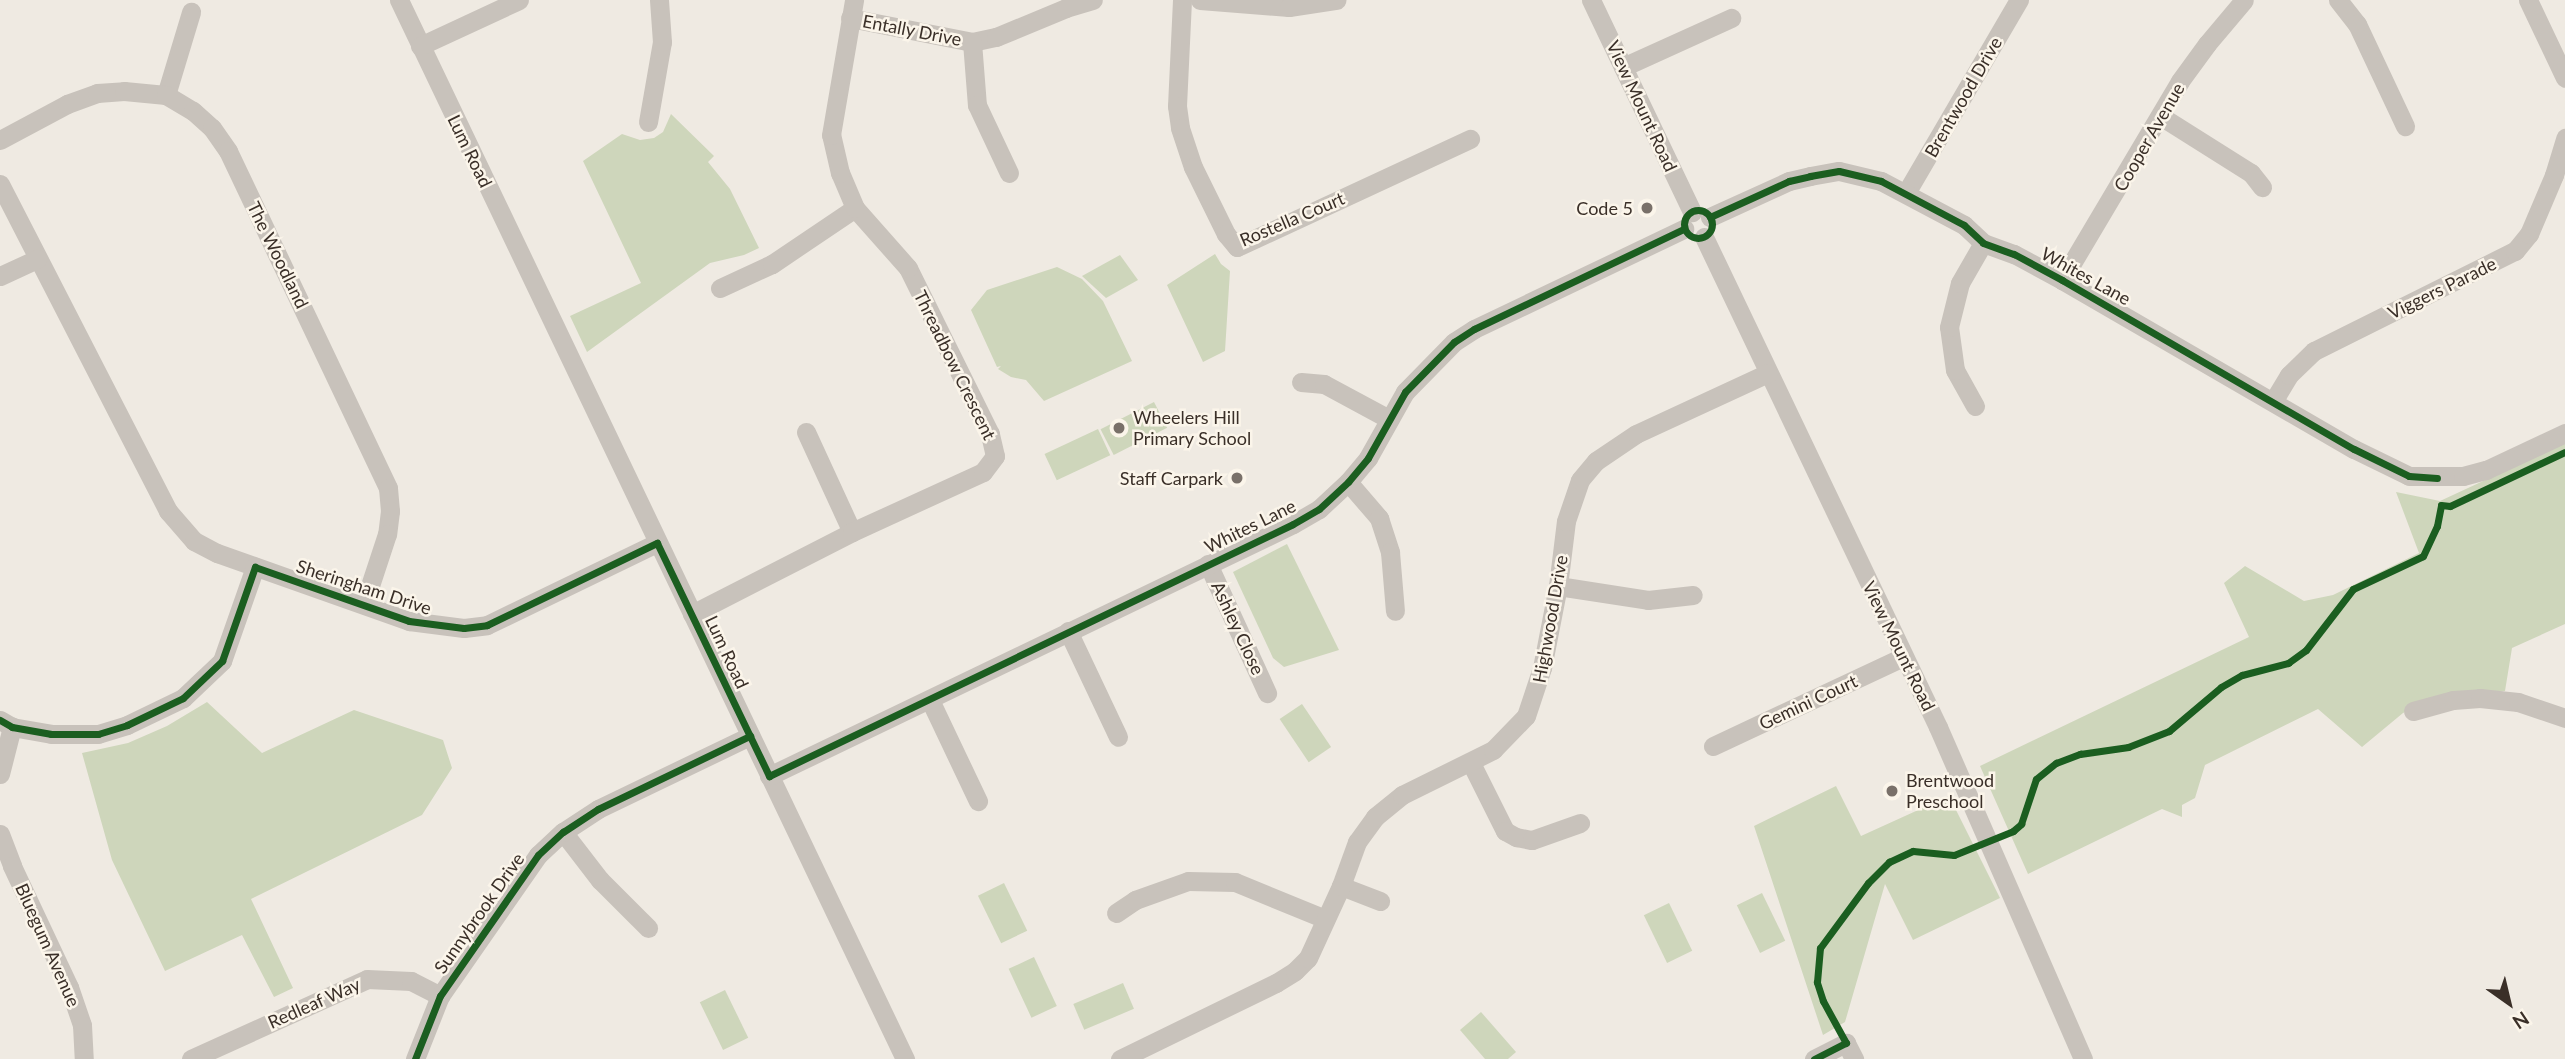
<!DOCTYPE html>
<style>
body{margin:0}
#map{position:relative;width:2565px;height:1059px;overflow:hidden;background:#efeae2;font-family:Lato,sans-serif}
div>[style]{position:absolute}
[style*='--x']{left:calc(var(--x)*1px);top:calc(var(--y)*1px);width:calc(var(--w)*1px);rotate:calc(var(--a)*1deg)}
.green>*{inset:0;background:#ced6bb;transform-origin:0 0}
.minor>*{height:19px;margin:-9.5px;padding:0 9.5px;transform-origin:9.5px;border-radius:9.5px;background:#c8c2bb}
.cycleway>*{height:7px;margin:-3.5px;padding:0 3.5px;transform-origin:3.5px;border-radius:3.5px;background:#1b5e20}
.cycleway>.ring{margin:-3.5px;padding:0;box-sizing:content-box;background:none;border:7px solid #1b5e20;border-radius:50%}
.dots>*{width:19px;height:19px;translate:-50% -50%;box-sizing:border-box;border:4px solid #fbf5ea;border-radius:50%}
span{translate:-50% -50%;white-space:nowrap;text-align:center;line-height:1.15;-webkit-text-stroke:5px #fbf5ea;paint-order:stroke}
.street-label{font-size:18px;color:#3a2f28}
.poi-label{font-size:18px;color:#3a2f28}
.right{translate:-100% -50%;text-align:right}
.left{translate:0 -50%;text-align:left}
.north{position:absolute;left:2474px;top:968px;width:70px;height:70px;-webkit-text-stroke:5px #fbf5ea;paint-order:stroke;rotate:146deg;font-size:19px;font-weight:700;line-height:28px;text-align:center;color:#3a2f28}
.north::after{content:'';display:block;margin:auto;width:24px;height:32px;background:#3a2f28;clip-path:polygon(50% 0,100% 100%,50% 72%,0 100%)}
</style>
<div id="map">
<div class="green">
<i style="clip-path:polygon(671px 114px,714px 156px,708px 162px,730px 189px,759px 248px,744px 255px,710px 263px,587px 352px,570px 316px,641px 283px,583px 161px,622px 134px,640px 140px,654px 138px,663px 132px)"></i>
<i style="clip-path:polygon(1215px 254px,1221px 264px,1230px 271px,1225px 351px,1203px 362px,1167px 285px)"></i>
<i style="clip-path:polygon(1120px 255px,1138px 280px,1106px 298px,1082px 276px)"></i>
<i style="clip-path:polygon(1057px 267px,1082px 279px,1103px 301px,1132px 361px,1044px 401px,1026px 380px,1011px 377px,998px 369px,1001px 366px,997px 367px,971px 310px,987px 290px)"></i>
<i style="left:1154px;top:402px;width:29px;height:60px;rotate:63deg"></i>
<i style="left:1098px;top:429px;width:29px;height:59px;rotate:65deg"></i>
<i style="clip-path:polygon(2565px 443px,2565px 624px,2512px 648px,2505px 691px,2436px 700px,2403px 713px,2362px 747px,2318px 709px,2205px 765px,2195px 798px,2182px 805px,2182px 817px,2162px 809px,2028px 874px,1980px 766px,2249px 637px,2224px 583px,2245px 566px,2304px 601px,2333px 595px,2419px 553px,2396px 492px,2440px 501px)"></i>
<i style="clip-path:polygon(1287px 544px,1339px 650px,1284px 667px,1273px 658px,1233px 572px)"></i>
<i style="clip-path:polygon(207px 702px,262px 753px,354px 710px,443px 740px,452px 768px,422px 815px,251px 899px,293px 988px,274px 997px,242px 935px,165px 971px,112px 860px,82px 753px,128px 743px,167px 726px)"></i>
<i style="left:1302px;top:704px;width:52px;height:27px;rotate:56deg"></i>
<i style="clip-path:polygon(1836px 786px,1861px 836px,1949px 796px,2000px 898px,1913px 940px,1885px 884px,1845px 1022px,1823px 1035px,1754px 826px)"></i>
<i style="left:1004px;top:883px;width:53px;height:29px;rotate:64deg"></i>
<i style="left:1762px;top:893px;width:53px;height:28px;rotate:64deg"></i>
<i style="left:1669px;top:903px;width:53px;height:28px;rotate:64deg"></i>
<i style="left:1034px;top:957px;width:54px;height:28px;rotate:65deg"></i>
<i style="left:1123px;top:983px;width:28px;height:54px;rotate:67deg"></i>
<i style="left:725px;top:990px;width:53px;height:28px;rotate:64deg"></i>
<i style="clip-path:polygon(1481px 1012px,1516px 1052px,1508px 1059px,1485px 1059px,1460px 1030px)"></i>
</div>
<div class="minor">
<i style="--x:399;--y:0;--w:1174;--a:64.46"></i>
<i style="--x:1182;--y:0;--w:106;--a:92.7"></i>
<i style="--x:1177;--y:106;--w:22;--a:82"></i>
<i style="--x:1180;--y:128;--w:41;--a:71.6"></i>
<i style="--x:1193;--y:167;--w:75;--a:63.8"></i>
<i style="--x:1226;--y:234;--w:17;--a:50"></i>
<i style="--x:1237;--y:247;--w:257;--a:-24.9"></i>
<i style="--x:1200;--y:0;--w:89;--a:4.5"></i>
<i style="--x:1289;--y:7;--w:48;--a:-8.5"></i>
<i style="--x:1591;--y:0;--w:235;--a:64.5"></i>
<i style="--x:2338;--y:0;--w:31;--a:52"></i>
<i style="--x:2357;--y:24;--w:113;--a:64.8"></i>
<i style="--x:2528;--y:0;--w:86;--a:64.6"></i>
<i style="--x:850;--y:18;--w:124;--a:11.1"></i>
<i style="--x:972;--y:42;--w:25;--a:-12"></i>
<i style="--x:996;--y:37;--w:76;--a:-22.5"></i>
<i style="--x:1066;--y:8;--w:28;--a:-17"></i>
<i style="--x:972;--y:42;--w:63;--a:85.5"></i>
<i style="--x:977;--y:105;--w:75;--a:64.8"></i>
<i style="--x:420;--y:46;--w:109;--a:-24.9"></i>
<i style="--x:1623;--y:67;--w:119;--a:-24.4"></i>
<i style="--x:166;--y:95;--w:87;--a:-73.2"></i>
<i style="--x:2162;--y:117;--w:105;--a:32.2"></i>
<i style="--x:2251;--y:173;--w:18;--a:52"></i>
<i style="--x:648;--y:122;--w:81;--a:-80.1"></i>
<i style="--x:662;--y:42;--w:42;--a:-94.1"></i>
<i style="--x:0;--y:140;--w:76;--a:-28.2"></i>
<i style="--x:67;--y:104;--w:32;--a:-20"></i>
<i style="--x:97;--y:93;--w:27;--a:-4"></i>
<i style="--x:124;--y:91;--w:42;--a:5.4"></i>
<i style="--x:166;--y:95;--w:31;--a:31"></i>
<i style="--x:193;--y:111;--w:25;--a:42"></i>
<i style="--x:212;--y:128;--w:28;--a:55"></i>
<i style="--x:228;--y:151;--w:373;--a:64.6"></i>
<i style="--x:388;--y:488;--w:23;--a:85"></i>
<i style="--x:390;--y:511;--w:23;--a:97"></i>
<i style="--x:387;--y:534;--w:74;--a:108.2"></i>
<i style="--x:0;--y:184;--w:368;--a:62.8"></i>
<i style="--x:168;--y:511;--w:40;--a:49"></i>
<i style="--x:194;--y:541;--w:26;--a:28"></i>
<i style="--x:217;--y:553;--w:204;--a:19.5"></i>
<i style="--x:409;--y:621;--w:55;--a:7.3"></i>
<i style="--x:464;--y:628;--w:23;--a:-7"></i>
<i style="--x:487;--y:625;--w:189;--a:-25.8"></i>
<i style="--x:1906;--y:193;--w:224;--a:-59.7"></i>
<i style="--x:1710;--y:217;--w:87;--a:-24.5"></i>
<i style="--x:1789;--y:181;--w:22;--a:-13"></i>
<i style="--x:1810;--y:176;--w:29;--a:-10"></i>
<i style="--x:1839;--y:171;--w:43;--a:13.4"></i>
<i style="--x:1881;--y:181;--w:94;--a:27.9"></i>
<i style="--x:1964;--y:225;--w:26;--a:43"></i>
<i style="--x:1983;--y:243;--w:33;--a:20"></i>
<i style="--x:2014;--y:254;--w:55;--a:28.4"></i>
<i style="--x:2062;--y:280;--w:337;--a:30.1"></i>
<i style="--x:2354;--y:449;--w:61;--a:26.1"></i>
<i style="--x:2409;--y:476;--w:54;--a:0"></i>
<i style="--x:2463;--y:476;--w:24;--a:-15"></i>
<i style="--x:2486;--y:470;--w:87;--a:-25.1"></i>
<i style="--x:1704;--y:237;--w:543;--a:64.47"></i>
<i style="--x:1938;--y:727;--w:362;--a:66.4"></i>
<i style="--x:0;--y:276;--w:41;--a:-24.7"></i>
<i style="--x:2062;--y:280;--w:231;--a:-59.3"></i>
<i style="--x:2180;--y:81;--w:46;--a:-53.9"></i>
<i style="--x:2207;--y:44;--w:57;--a:-49.9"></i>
<i style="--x:720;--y:288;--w:57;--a:-24.8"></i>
<i style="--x:772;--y:264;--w:100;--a:-34"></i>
<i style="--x:1301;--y:382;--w:23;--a:5"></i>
<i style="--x:1324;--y:384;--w:74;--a:28.3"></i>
<i style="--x:2274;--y:400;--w:29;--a:-59"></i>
<i style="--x:2289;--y:375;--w:35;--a:-44"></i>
<i style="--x:2314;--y:351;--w:225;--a:-26.5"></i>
<i style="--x:2515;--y:251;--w:22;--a:-51"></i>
<i style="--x:2529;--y:234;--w:64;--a:-67"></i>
<i style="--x:2554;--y:175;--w:39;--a:-73"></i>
<i style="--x:1975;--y:406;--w:41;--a:-119.1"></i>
<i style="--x:1955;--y:370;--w:43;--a:-97.9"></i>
<i style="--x:1949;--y:327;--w:45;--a:-76"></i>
<i style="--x:1960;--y:283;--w:46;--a:-60.1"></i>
<i style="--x:806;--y:432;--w:110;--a:65.3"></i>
<i style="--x:1348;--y:482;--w:48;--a:49.3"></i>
<i style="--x:1379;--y:518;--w:36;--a:72"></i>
<i style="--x:1390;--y:552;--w:59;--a:85.2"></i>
<i style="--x:1208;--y:564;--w:142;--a:65.4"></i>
<i style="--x:1558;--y:586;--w:91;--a:8.8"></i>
<i style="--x:1648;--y:600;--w:45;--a:-6.3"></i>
<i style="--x:692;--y:614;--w:180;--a:-27.1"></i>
<i style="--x:852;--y:532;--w:144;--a:-24.6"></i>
<i style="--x:983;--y:472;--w:20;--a:-53"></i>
<i style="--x:995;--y:456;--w:23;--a:-103"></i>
<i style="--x:990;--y:434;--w:185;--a:-116.3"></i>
<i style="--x:908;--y:268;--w:80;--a:-131.5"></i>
<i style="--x:855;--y:208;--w:38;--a:-113"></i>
<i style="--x:840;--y:173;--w:39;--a:-103"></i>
<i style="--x:831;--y:135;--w:137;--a:-80.3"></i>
<i style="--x:1068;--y:631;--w:117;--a:64.7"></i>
<i style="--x:930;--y:700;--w:112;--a:64.6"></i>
<i style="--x:2413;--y:711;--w:41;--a:-15.4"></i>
<i style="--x:2453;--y:700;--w:27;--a:-4"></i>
<i style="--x:2480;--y:698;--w:38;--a:6"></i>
<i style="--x:2518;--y:702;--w:50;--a:18.8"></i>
<i style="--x:0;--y:720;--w:14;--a:30"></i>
<i style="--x:12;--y:727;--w:40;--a:10"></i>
<i style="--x:51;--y:734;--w:47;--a:0"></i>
<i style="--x:98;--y:734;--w:30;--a:-17"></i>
<i style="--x:127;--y:725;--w:62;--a:-25.7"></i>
<i style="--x:183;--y:698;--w:54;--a:-43.5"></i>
<i style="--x:222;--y:661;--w:100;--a:-70.7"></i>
<i style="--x:1713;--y:746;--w:210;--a:-25.1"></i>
<i style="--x:1471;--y:763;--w:76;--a:63.4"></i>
<i style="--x:1505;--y:831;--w:13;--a:29"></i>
<i style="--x:1516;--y:837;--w:16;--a:11"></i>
<i style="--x:1532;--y:840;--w:51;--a:-19.5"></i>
<i style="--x:0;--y:774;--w:49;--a:-75.7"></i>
<i style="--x:769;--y:776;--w:581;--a:-25.68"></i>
<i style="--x:1293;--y:524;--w:30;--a:-30"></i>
<i style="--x:1319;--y:509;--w:40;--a:-43"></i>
<i style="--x:1348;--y:482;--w:31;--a:-50"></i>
<i style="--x:1368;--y:458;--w:76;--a:-60.7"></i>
<i style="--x:1405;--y:392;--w:70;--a:-45.6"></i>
<i style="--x:1454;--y:342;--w:24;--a:-33"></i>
<i style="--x:1474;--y:329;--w:233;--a:-25.5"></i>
<i style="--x:563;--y:832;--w:61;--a:52.4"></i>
<i style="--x:600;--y:880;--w:68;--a:45"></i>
<i style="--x:0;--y:834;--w:34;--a:69"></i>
<i style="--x:12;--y:866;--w:134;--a:64.8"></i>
<i style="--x:69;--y:987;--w:40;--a:71.1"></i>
<i style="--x:82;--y:1025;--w:34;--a:87"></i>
<i style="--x:1341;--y:886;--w:42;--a:21"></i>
<i style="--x:1116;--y:913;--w:23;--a:-34"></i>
<i style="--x:1135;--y:900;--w:56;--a:-19.7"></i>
<i style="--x:1188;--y:881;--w:47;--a:1.2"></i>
<i style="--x:1235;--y:882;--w:97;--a:22.3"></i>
<i style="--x:191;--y:1059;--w:193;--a:-24.4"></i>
<i style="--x:367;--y:979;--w:44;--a:2.6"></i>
<i style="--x:411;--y:981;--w:33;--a:27"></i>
<i style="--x:415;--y:1059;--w:68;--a:-68.4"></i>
<i style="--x:440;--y:996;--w:172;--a:-55.2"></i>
<i style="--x:538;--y:855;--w:34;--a:-43"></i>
<i style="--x:563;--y:832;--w:42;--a:-33.3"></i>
<i style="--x:598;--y:809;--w:169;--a:-25.7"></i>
<i style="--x:1120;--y:1059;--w:174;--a:-26"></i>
<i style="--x:1276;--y:983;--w:22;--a:-32"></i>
<i style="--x:1295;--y:971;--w:18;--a:-45"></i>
<i style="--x:1308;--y:958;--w:79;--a:-65.4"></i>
<i style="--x:1341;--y:886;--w:47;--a:-70"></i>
<i style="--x:1357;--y:842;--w:31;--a:-54"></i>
<i style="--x:1375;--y:817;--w:35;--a:-39"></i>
<i style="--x:1402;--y:795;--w:102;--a:-26.3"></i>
<i style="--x:1493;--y:750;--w:47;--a:-45.9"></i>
<i style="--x:1526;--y:716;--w:51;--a:-71.6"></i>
<i style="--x:1542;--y:668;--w:84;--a:-79"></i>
<i style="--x:1558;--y:586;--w:65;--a:-83"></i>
<i style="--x:1566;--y:521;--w:43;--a:-71.1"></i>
<i style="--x:1580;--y:480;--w:25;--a:-50"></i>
<i style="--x:1596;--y:461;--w:48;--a:-34"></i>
<i style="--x:1636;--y:434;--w:145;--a:-24.8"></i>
<i style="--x:1814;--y:1059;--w:36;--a:-27"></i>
<i style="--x:1846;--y:1043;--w:18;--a:63"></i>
</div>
<div class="cycleway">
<i class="ring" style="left:1684px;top:210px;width:21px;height:21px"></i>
<i style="--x:1710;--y:217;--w:87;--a:-24.5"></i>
<i style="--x:1789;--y:181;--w:22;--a:-13"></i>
<i style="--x:1810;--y:176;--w:29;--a:-10"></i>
<i style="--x:1839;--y:171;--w:43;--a:13.4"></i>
<i style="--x:1881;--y:181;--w:94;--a:27.9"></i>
<i style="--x:1964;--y:225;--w:26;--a:43"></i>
<i style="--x:1983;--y:243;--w:33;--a:20"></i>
<i style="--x:2014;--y:254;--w:55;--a:28.4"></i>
<i style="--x:2062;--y:280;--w:337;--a:30.1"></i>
<i style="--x:2354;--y:449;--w:61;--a:26.1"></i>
<i style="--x:2409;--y:476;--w:28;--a:4"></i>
<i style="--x:0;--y:720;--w:14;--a:30"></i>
<i style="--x:12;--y:727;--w:40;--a:10"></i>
<i style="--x:51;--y:734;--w:47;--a:0"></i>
<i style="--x:98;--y:734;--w:30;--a:-17"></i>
<i style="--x:127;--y:725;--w:62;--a:-25.7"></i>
<i style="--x:183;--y:698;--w:54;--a:-43.5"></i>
<i style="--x:222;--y:661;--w:100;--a:-70.7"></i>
<i style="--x:255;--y:567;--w:163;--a:19.3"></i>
<i style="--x:409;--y:621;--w:55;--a:7.3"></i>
<i style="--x:464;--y:628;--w:23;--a:-7"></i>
<i style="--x:487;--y:625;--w:189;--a:-25.8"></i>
<i style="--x:657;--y:543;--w:259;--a:64.3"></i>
<i style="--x:769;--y:776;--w:581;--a:-25.68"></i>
<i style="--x:1293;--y:524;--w:30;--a:-30"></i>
<i style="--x:1319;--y:509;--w:40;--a:-43"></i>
<i style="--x:1348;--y:482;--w:31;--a:-50"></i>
<i style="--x:1368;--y:458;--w:76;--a:-60.7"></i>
<i style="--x:1405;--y:392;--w:70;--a:-45.6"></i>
<i style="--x:1454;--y:342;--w:24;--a:-33"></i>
<i style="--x:1474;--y:329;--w:233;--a:-25.5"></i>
<i style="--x:415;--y:1059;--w:68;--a:-68.4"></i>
<i style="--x:440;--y:996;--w:172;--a:-55.2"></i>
<i style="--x:538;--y:855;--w:34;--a:-43"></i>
<i style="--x:563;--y:832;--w:42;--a:-33.3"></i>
<i style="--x:598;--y:809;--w:169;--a:-25.7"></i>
<i style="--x:1814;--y:1059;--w:36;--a:-27"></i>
<i style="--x:1846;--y:1043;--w:48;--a:-118.7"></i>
<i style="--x:1823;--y:1001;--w:20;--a:-108"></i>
<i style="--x:1817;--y:982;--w:34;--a:-85"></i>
<i style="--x:1820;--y:948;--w:81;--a:-53.6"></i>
<i style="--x:1868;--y:883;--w:30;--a:-45"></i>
<i style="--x:1889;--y:862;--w:26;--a:-25"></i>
<i style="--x:1913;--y:851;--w:41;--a:5.6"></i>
<i style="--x:1954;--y:855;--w:64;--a:-22.1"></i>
<i style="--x:2013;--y:831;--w:11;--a:-41"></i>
<i style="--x:2021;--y:824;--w:47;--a:-71.6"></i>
<i style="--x:2036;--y:779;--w:26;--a:-39"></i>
<i style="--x:2056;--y:763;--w:26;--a:-21"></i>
<i style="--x:2080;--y:754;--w:49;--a:-8.3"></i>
<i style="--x:2128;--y:747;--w:44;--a:-21.3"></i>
<i style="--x:2169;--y:731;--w:68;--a:-40.2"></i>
<i style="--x:2221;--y:687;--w:24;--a:-30"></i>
<i style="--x:2242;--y:675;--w:48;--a:-14.6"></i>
<i style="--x:2288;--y:663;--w:22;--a:-36"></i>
<i style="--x:2306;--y:650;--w:77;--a:-52.4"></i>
<i style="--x:2353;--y:589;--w:77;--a:-25.2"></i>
<i style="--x:2423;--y:556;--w:33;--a:-65"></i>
<i style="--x:2437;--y:526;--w:21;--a:-79"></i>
<i style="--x:2441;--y:505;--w:9;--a:6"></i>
<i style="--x:2450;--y:506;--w:127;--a:-25.2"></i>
</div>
<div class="dots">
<i style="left:1647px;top:208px;background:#797069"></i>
<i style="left:1119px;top:428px;background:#797069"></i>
<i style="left:1237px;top:478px;background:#797069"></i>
<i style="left:1892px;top:791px;background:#797069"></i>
</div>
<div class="street-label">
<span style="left:912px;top:30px;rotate:11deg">Entally Drive</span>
<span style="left:1963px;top:97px;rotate:-60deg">Brentwood Drive</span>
<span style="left:1642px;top:106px;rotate:65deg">View Mount Road</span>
<span style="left:2149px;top:137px;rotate:-60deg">Cooper Avenue</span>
<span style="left:470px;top:151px;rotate:64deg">Lum Road</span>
<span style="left:1292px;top:219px;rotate:-23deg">Rostella Court</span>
<span style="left:278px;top:255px;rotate:64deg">The Woodland</span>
<span style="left:2086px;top:276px;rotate:29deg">Whites Lane</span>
<span style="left:2442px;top:288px;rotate:-26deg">Viggers Parade</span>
<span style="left:955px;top:365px;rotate:64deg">Threadbow Crescent</span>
<span style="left:1250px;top:526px;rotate:-26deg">Whites Lane</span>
<span style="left:364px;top:587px;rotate:18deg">Sheringham Drive</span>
<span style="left:1550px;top:619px;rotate:-80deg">Highwood Drive</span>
<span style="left:1238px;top:628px;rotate:65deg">Ashley Close</span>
<span style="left:1899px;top:646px;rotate:64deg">View Mount Road</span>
<span style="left:727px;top:652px;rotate:65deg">Lum Road</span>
<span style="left:1808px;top:702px;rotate:-25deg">Gemini Court</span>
<span style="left:479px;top:913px;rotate:-55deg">Sunnybrook Drive</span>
<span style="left:48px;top:945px;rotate:66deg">Bluegum Avenue</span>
<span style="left:314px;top:1003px;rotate:-24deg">Redleaf Way</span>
</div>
<div class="poi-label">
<span class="right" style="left:1633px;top:208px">Code 5</span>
<span class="left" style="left:1133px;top:428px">Wheelers Hill<br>Primary School</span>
<span class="right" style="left:1223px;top:478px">Staff Carpark</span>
<span class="left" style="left:1906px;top:791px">Brentwood<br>Preschool</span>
</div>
<div class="north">N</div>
</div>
